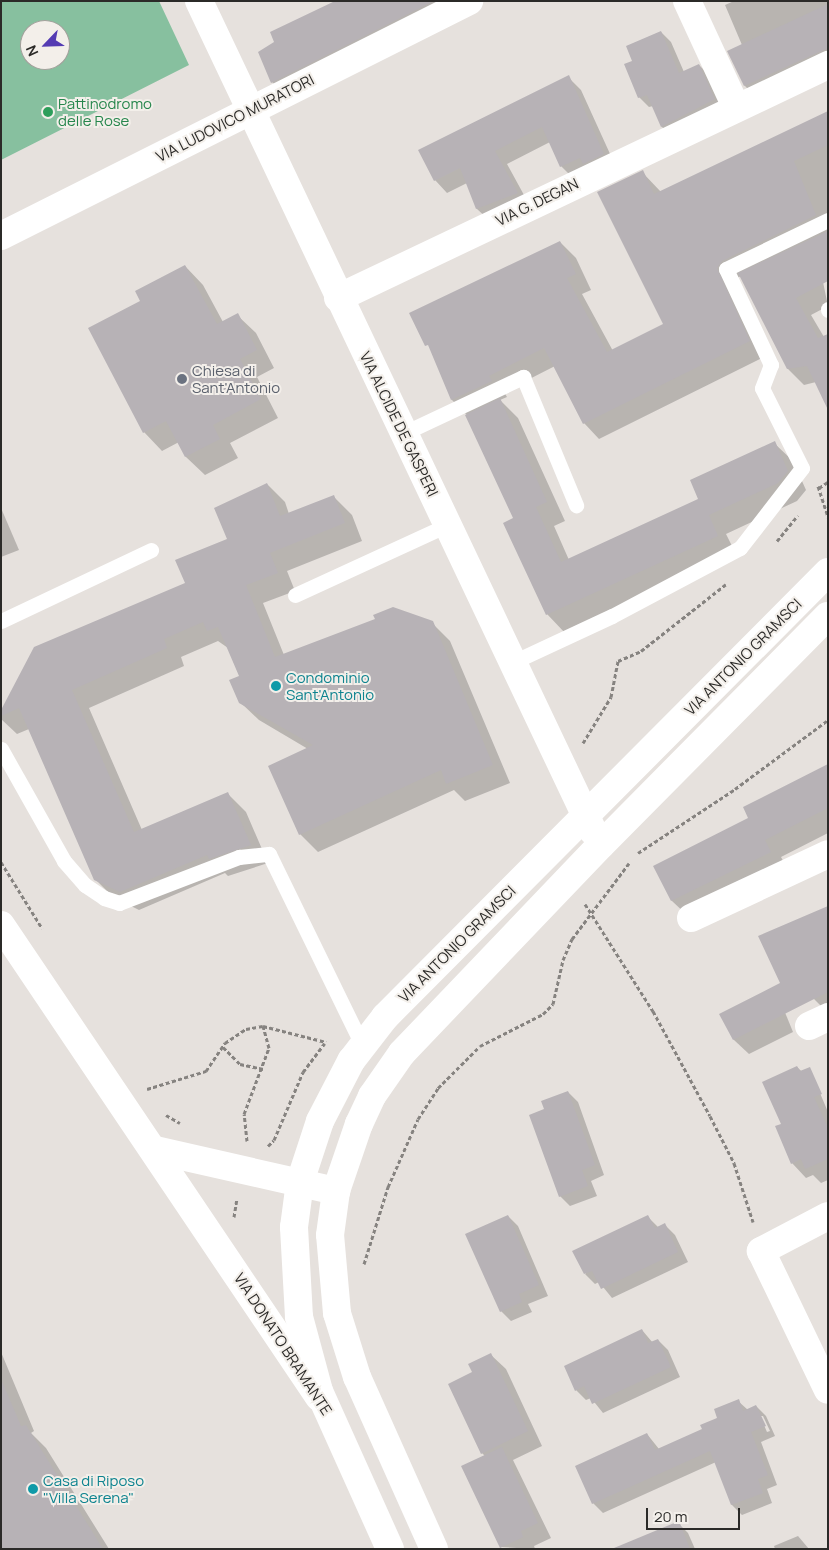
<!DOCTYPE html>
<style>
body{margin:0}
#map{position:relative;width:829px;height:1550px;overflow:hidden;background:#e6e1dd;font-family:Manrope,sans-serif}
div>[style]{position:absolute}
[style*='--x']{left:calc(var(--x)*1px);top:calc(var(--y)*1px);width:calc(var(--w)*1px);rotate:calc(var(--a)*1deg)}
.green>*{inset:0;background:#87c09f}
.shadow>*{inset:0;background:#0003}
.building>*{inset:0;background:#b7b2b6}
.path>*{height:3px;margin-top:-1.5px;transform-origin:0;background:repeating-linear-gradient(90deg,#868380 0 4px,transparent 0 6.5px)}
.service>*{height:15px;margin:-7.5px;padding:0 7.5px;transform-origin:7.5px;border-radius:7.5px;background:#fff}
.minor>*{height:28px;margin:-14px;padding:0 14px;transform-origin:14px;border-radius:14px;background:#fff}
.tertiary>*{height:28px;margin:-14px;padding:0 14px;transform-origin:14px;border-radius:14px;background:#fff}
.dots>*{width:14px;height:14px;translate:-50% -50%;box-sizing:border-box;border:2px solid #f3efea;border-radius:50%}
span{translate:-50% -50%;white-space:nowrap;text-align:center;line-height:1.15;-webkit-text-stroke:4px #f3efea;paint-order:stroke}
.leisure-label{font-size:15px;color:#27864d}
.left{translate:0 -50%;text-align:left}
.street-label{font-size:15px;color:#2b2a28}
.worship-label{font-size:15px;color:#5b616d}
.culture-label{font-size:15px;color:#0d838f}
.frame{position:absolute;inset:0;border:2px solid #2b2a28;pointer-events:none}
.north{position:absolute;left:20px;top:20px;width:50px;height:50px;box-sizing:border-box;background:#f3efea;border:1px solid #a3a09c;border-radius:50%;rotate:246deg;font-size:14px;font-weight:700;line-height:20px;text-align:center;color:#2b2a28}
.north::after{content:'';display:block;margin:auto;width:18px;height:22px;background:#543bb3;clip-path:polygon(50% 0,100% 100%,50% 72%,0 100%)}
.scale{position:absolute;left:646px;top:1508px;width:94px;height:22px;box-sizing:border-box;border:2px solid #2b2a28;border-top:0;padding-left:6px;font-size:15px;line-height:18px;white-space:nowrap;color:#2b2a28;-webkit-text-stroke:4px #f3efea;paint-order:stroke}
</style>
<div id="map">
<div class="green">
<i style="clip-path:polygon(evenodd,1px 1px,159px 1px,189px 65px,1px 160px,1px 1px,30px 30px,60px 30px,60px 60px,30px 60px,30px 30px)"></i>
</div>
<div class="shadow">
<i style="clip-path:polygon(338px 1px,477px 1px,287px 96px,272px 82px)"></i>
<i style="clip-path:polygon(734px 1px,828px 1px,828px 67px,758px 99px,745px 86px,729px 51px,742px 45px,725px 5px)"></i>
<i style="clip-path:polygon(661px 32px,671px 42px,684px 72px,699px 65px,709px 75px,724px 110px,672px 137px,662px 127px,653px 106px,649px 107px,639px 97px)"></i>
<i style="clip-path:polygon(568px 77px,581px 90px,616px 167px,574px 179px,561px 166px,550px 142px,507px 164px,530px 206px,490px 221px,477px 209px,467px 183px,447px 193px,435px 180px)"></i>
<i style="clip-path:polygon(828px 112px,828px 280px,823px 282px,828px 306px,811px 315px,824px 337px,816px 382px,804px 385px,788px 369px,741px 276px,733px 280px,764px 357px,599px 439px,584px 423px,555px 366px,504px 392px,507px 397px,500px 400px,518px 418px,565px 521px,554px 526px,569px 560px,700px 500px,774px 443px,793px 461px,806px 490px,797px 501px,726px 534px,736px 554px,565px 633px,547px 614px,515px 519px,467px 415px,452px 400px,433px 352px,411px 314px,560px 242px,576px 258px,591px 290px,582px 294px,613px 351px,665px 325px,642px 172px,661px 192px)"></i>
<i style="clip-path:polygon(185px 266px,203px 285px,223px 322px,237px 315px,256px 333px,274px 368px,257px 377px,278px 418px,230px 443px,238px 458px,205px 475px,186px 457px,179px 442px,162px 451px,144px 432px,142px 301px)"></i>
<i style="clip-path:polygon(267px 484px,285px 502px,289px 514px,334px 497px,352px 515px,362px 541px,287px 571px,295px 591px,263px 603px,284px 655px,432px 623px,450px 641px,510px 783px,465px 801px,454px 790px,318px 852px,300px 834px,308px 749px,259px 720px,240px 702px,240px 677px,228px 648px,218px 641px,181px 657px,184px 666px,89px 708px,142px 830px,228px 794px,246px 812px,268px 863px,228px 876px,225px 873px,139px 910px,113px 897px,95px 879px,29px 729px,17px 734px,1px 719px,1px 713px,187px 584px,229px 539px)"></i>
<i style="clip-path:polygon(1px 508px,19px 550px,1px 557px)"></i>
<i style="clip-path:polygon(828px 766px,828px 833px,781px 857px,787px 868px,689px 917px,672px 901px,655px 866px,750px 819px)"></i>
<i style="clip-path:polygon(828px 908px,828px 1013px,814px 999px)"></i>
<i style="clip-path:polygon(782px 1005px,793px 1032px,749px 1054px,734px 1040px,721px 1014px)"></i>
<i style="clip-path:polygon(797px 1067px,817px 1086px,828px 1112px,828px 1180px,821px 1183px,813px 1175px,806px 1178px,792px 1163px,782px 1125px)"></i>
<i style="clip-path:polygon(568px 1092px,578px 1102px,604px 1175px,591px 1181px,597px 1196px,570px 1206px,560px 1196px,545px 1110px)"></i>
<i style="clip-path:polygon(508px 1216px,518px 1226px,548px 1296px,528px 1304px,532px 1312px,511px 1321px,501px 1311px)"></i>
<i style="clip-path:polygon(648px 1217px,658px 1227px,665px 1225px,675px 1235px,688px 1262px,612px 1298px,599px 1282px,595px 1284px,585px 1274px)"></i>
<i style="clip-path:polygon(642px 1330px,653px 1343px,658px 1340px,668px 1350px,680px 1377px,603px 1413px,591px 1398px,586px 1400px,576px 1390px)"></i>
<i style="clip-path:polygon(1px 1352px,34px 1431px,31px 1433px,46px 1448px,109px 1549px,1px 1549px)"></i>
<i style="clip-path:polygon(491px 1355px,506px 1369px,542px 1446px,513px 1460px,551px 1538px,534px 1546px,535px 1549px,501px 1547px,485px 1456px,482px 1453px,474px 1373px)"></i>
<i style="clip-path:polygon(evenodd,738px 1401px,748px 1410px,756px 1406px,766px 1416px,775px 1436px,761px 1442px,777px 1485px,767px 1489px,772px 1503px,742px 1515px,732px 1505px,716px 1462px,603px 1513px,593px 1503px,647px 1434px,659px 1449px,703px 1430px,738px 1401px,760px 1416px,763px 1416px,770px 1431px,767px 1432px,760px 1416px)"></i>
<i style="clip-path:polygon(678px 1523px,688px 1533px,695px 1549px,640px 1549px)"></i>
<i style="clip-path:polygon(798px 1536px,809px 1549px,775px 1549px,774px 1546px)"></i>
</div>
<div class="building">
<i style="clip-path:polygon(335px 1px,434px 1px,271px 83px,258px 52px,274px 42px,270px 32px)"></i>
<i style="clip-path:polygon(828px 4px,828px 48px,744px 86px,727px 51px)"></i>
<i style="clip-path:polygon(661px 31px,679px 73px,699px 64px,715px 99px,661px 127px,647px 95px,638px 98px,624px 64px,632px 61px,626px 46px)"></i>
<i style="clip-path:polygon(569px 75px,604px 154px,583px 164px,580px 158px,560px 167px,542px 127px,495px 151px,518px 193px,476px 209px,460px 168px,434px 181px,418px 150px)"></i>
<i style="clip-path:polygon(828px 111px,828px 145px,794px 161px,816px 215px,722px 261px,717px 268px,750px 341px,583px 424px,544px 348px,489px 376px,492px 381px,451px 400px,428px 345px,425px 346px,409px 313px,560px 241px,576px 274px,567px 278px,607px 352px,663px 324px,597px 192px,643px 170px,654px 194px)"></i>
<i style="clip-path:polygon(828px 231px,828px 281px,796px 298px,818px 338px,828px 334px,828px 410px,807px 366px,787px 369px,738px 273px)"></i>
<i style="clip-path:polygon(185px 265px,217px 324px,238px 313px,257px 350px,240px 359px,261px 399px,213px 425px,220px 439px,185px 457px,166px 421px,143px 433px,88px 328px,140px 301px,135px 291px)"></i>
<i style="clip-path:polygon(500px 398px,547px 502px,536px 507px,561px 562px,698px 499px,690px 480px,775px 441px,788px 471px,778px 483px,709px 515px,718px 536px,546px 615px,503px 523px,513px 518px,465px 415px)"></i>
<i style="clip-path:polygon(267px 483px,280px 516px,334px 495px,345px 523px,270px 553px,278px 573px,246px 585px,275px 657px,375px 619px,373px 615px,393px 607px,433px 621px,493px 765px,446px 784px,441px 770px,299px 835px,268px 766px,313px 745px,239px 703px,229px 680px,239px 676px,218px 627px,207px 631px,203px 622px,164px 639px,167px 648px,72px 690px,134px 832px,228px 792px,251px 845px,209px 859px,207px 855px,120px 892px,94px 880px,19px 708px,1px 716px,1px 710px,34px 647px,185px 583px,175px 560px,227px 539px,214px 508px)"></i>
<i style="clip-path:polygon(828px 764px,828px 808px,765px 840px,771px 852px,671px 901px,653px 866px,748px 818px,743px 807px)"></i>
<i style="clip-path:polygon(828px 906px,828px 992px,733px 1040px,719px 1014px,780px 983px,758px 936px)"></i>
<i style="clip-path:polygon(797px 1066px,800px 1071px,810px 1067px,822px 1094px,814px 1097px,828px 1128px,828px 1159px,805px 1169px,801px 1159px,791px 1164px,775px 1126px,781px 1124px,762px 1082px)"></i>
<i style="clip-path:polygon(568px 1091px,595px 1165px,582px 1170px,588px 1186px,559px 1197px,529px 1115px,544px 1109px,541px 1101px)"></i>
<i style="clip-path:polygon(508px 1215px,539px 1285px,519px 1294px,522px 1302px,500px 1312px,465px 1234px)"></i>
<i style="clip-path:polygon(648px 1215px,655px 1228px,665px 1223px,678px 1252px,601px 1289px,592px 1271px,584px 1274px,572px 1251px)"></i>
<i style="clip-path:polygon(642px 1329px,648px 1343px,658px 1339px,671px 1367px,592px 1404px,584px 1386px,575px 1391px,564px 1366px)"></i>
<i style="clip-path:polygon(491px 1353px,528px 1431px,481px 1454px,448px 1384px,472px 1372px,468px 1364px)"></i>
<i style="clip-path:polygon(1px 1379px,21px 1426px,26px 1425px,103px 1549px,1px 1549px)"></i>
<i style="clip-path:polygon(739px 1399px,743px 1411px,756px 1405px,766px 1426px,751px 1432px,768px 1475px,758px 1479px,763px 1493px,731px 1505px,710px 1451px,592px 1504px,575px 1466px,647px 1433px,655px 1450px,702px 1429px,700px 1425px,717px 1418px,714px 1409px)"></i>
<i style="clip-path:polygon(502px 1447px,538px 1523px,521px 1531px,523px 1537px,500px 1548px,461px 1466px)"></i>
<i style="clip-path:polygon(679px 1521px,690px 1549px,614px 1549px,614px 1548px)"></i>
</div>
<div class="path">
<i style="--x:818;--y:486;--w:33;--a:72"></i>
<i style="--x:819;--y:488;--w:11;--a:-34"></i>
<i style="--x:777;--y:541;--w:33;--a:-51"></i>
<i style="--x:583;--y:743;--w:54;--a:-58.7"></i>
<i style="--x:611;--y:697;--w:37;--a:-79"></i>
<i style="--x:618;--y:661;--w:25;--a:-23"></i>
<i style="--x:641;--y:651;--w:108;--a:-38.2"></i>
<i style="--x:638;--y:853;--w:116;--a:-33.4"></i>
<i style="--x:735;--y:789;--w:116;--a:-36.6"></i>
<i style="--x:1;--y:862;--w:78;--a:58.2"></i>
<i style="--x:585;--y:904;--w:127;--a:57.6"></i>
<i style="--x:653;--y:1011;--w:119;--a:61.5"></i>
<i style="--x:710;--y:1116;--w:53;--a:62.9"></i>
<i style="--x:734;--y:1163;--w:62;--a:72.1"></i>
<i style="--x:223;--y:1047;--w:24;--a:45"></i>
<i style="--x:240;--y:1064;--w:24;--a:12"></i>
<i style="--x:147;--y:1089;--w:62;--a:-17"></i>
<i style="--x:206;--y:1071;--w:34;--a:-56"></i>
<i style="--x:225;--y:1043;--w:25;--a:-34"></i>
<i style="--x:246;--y:1029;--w:17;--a:-10"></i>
<i style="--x:263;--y:1026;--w:65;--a:14.3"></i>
<i style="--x:166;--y:1115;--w:16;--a:30"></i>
<i style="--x:247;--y:1141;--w:27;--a:-96"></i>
<i style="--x:244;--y:1114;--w:71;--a:-69.3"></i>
<i style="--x:269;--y:1048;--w:23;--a:-105"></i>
<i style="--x:268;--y:1146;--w:8;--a:-45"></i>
<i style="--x:274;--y:1140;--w:74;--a:-66.9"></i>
<i style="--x:303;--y:1072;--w:36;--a:-53"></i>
<i style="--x:234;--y:1217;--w:18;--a:-81"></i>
<i style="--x:364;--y:1264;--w:81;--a:-72.7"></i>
<i style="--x:388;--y:1187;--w:74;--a:-66.2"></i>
<i style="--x:418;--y:1119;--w:37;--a:-57"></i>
<i style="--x:438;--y:1088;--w:59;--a:-45"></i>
<i style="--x:480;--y:1046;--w:71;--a:-26.9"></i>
<i style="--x:543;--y:1014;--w:14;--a:-45"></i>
<i style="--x:553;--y:1004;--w:45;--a:-77.2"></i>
<i style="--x:563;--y:960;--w:23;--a:-67"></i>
<i style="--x:572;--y:939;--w:95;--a:-53.1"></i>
</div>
<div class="service">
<i style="--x:828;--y:309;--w:1;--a:90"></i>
<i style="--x:404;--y:433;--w:132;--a:-25.2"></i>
<i style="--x:523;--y:377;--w:139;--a:67.5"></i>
<i style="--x:295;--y:595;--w:167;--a:-24.7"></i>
<i style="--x:1;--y:621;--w:166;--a:-25.3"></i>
<i style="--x:511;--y:663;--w:111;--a:-25"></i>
<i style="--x:612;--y:616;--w:145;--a:-28"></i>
<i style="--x:740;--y:548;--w:101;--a:-52.2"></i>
<i style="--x:802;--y:468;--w:89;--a:-116.6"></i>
<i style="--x:762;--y:388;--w:25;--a:-69"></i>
<i style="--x:771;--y:365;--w:106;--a:-115.1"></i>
<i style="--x:726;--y:269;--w:113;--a:-25.7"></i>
<i style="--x:1;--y:749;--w:129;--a:60.6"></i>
<i style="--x:64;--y:861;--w:32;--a:49"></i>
<i style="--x:85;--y:885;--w:23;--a:34"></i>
<i style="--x:104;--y:898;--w:16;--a:18"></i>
<i style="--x:119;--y:903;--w:129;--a:-21"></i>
<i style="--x:239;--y:857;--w:30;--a:-6"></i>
<i style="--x:269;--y:854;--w:212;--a:64"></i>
</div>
<div class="minor">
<i style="--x:687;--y:1;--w:117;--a:65.2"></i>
<i style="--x:1;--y:236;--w:524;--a:-26.66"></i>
<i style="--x:338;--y:298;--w:543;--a:-25.43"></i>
<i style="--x:691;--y:918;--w:151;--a:-25"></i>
<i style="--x:1;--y:925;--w:569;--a:56.03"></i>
<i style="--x:809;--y:1026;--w:21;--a:-25"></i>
<i style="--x:155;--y:1150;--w:186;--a:12.8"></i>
<i style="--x:828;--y:1216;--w:76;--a:152.4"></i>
<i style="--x:761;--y:1251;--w:154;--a:64.3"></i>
</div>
<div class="tertiary">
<i style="--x:199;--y:1;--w:919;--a:64.61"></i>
<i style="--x:390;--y:1549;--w:173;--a:-114.2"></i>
<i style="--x:319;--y:1391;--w:77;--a:-105.1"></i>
<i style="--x:299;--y:1317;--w:90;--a:-93.2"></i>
<i style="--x:294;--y:1227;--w:45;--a:-82.4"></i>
<i style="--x:300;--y:1182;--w:64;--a:-71.8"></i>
<i style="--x:320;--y:1121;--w:68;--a:-62.7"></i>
<i style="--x:351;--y:1061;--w:56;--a:-52.3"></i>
<i style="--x:385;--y:1017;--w:628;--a:-45.13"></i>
<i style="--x:434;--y:1549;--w:188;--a:-114.1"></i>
<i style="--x:357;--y:1377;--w:67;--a:-107.4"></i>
<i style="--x:337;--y:1313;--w:78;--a:-95.1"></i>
<i style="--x:330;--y:1235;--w:44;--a:-82.2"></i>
<i style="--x:336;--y:1191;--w:71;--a:-71.1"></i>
<i style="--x:359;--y:1124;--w:31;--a:-65"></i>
<i style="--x:372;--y:1096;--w:52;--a:-55.1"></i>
<i style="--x:402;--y:1053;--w:288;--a:-46.3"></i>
<i style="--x:601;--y:845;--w:322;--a:-45.3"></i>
</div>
<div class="dots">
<i style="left:48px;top:112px;background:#2e9e5b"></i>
<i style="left:182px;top:379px;background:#6b7280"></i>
<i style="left:276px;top:686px;background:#0f9aa8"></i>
<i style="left:33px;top:1489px;background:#0f9aa8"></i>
</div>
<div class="leisure-label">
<span class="left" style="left:58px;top:112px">Pattinodromo<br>delle Rose</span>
</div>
<div class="street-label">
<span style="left:235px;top:118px;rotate:-27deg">VIA LUDOVICO MURATORI</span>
<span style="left:537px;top:202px;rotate:-26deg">VIA G. DEGAN</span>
<span style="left:399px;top:424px;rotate:64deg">VIA ALCIDE DE GASPERI</span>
<span style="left:743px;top:657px;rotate:-45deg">VIA ANTONIO GRAMSCI</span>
<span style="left:457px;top:944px;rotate:-45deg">VIA ANTONIO GRAMSCI</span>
<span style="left:283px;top:1344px;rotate:57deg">VIA DONATO BRAMANTE</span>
</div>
<div class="worship-label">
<span class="left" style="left:192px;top:379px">Chiesa di<br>Sant'Antonio</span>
</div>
<div class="culture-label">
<span class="left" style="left:286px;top:686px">Condominio<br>Sant'Antonio</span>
<span class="left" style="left:43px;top:1489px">Casa di Riposo<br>"Villa Serena"</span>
</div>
<div class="frame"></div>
<div class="north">N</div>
<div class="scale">20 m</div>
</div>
